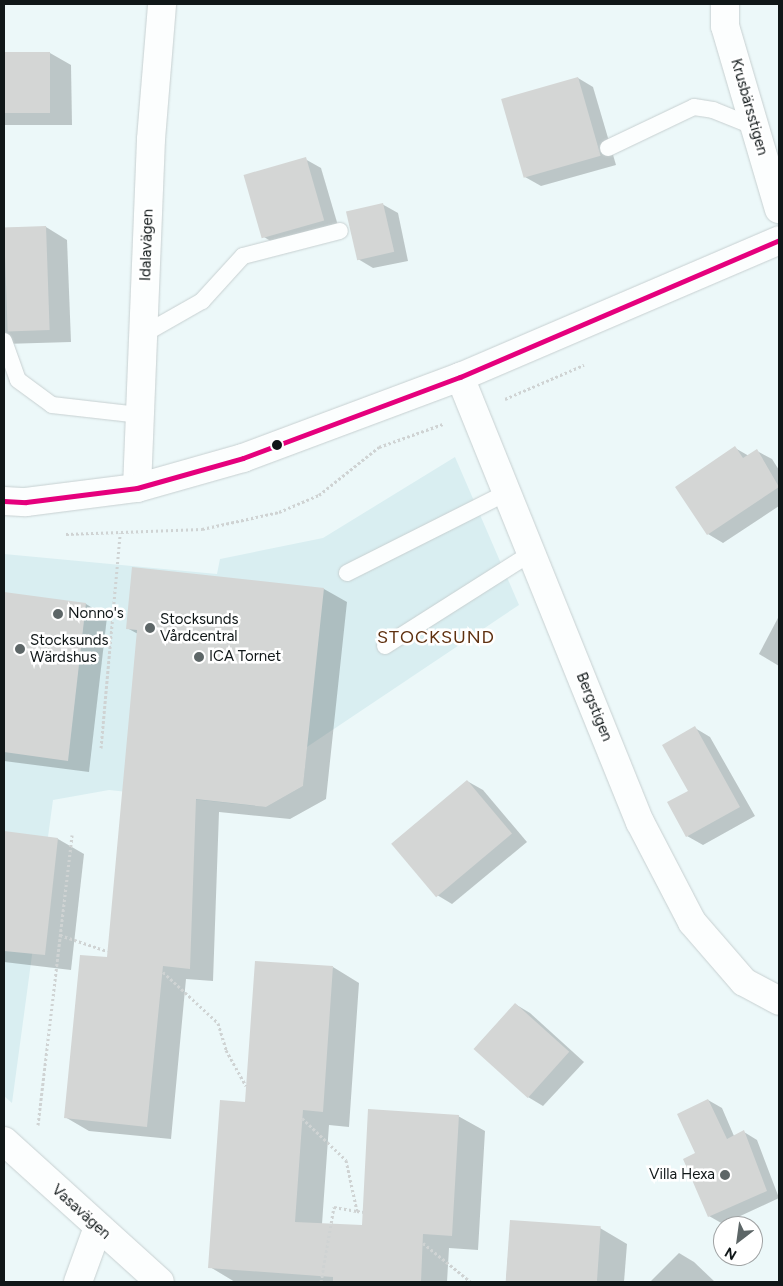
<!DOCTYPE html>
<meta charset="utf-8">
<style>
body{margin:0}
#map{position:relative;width:783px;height:1286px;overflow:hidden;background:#ecf8f9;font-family:Figtree,sans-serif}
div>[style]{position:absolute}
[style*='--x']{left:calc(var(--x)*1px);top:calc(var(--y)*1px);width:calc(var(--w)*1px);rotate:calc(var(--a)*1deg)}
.built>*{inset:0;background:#d9eef1}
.shadow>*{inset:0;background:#0003}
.building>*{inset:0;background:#d4d6d5;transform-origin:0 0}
.path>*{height:3px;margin-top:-1.5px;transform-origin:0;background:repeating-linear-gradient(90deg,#cfd3d3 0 2.5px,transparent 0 5px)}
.roads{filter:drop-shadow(0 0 1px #c7d0d1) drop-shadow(0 0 1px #c7d0d1)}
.service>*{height:16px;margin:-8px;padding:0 8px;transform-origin:8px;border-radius:8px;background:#fcfefe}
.minor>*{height:28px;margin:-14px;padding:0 14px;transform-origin:14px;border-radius:14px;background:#fcfefe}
.tertiary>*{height:28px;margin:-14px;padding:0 14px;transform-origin:14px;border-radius:14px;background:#fcfefe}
.bus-1>*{height:5px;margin:-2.5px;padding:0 2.5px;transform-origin:2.5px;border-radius:2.5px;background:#e5007d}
.dots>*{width:14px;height:14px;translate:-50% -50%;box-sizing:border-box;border:2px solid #fff;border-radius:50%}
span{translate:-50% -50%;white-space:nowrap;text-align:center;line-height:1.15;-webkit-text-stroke:5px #fff;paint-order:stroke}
.street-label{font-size:15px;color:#101718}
.poi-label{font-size:15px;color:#101718}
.left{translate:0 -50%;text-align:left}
.right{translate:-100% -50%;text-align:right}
.quarter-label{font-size:18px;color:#5f3110;letter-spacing:1px}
.frame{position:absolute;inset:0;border:5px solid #101718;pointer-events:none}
.north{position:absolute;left:713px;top:1216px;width:50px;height:50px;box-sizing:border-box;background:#fff;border:1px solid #9fa2a3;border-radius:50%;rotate:210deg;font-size:14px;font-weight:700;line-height:20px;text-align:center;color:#101718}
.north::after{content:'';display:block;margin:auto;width:18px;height:22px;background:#5d6667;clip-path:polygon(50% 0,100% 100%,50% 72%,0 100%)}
</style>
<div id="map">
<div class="built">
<i style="clip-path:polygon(455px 457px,519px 605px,307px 747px,303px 786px,266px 807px,109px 790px,53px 800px,12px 1103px,4px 1096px,4px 554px,217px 574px,220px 559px,323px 538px)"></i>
</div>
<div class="shadow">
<i style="clip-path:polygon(4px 53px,50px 53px,71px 65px,72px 125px,4px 125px)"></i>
<i style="clip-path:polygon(578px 78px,593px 87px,616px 165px,541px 186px,525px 177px)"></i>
<i style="clip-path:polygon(305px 159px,321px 168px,339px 229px,279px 246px,264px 237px)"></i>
<i style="clip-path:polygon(382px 204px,398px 213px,408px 261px,373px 268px,358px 259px)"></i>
<i style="clip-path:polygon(46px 227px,67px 240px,71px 342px,4px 344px,4px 228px)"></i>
<i style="clip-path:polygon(735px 448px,749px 456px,757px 451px,772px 459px,779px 470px,779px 506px,723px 543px,708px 534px)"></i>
<i style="clip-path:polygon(324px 589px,347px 602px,326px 799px,290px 819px,219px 812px,213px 981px,186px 979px,171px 1139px,89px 1131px,65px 1117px,108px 958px,138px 634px,127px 628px)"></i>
<i style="clip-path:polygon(4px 594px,86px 604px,107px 617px,89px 772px,4px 761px)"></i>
<i style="clip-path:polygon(779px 616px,779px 666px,759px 654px)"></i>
<i style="clip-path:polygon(695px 728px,710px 737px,755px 816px,703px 845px,687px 836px,669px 803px,689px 791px)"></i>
<i style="clip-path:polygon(467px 781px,483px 790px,527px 842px,452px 904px,437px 895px,393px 843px)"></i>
<i style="clip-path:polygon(4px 833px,58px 839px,84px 854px,71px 970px,4px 962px)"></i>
<i style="clip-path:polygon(333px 967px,359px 983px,349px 1127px,329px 1125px,322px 1224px,363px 1226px,458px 1116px,485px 1131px,478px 1250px,449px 1248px,447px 1282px,235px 1282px,210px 1267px,246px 1103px)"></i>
<i style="clip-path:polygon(515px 1004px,530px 1013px,584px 1062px,543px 1106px,528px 1097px,475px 1048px)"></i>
<i style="clip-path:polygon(708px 1100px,722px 1108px,734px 1136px,744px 1132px,757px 1140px,779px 1198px,723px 1224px,709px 1216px)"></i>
<i style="clip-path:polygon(511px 1221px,600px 1228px,627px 1244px,624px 1282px,506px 1282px)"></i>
<i style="clip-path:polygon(679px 1253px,694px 1262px,715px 1282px,650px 1282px)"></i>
</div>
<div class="building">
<i style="left:4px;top:52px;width:46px;height:61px"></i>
<i style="left:578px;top:77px;width:82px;height:80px;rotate:74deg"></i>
<i style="left:306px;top:157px;width:66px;height:65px;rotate:74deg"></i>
<i style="left:383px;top:203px;width:50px;height:38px;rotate:77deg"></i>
<i style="left:46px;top:226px;width:104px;height:42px;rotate:88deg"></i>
<i style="clip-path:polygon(735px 446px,743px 458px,757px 449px,779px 487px,707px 535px,675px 487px)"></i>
<i style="clip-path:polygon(132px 567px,324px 588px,303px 786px,266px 807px,196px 799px,190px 969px,163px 966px,147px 1127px,64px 1118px,80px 955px,107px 957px,137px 630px,126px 629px)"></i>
<i style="clip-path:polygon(4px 592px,86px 603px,68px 761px,4px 752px)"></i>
<i style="clip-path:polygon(695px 726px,740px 807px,686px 837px,667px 802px,688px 791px,662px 745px)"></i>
<i style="left:467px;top:780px;width:70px;height:99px;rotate:50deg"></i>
<i style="clip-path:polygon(4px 831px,58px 838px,45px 955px,4px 951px)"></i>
<i style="clip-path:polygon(255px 961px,333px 966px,323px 1112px,303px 1110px,295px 1222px,362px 1225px,368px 1109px,459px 1115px,452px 1236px,423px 1234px,421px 1282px,333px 1282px,333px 1277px,208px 1268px,220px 1100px,245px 1102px)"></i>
<i style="left:515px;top:1003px;width:73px;height:62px;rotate:42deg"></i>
<i style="clip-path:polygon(708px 1099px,727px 1139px,744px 1130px,767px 1191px,708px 1217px,683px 1159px,695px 1153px,677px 1114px)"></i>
<i style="left:510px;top:1220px;width:91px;height:62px;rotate:4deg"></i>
</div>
<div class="path">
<i style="--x:505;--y:399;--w:86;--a:-23.3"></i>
<i style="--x:66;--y:534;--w:136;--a:-2.1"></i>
<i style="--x:202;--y:529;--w:79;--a:-12.4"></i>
<i style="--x:279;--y:512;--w:43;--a:-23"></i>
<i style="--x:319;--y:495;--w:77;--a:-38.7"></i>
<i style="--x:379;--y:447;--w:68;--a:-19.8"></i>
<i style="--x:101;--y:748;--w:216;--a:-84.9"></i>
<i style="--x:60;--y:935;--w:50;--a:18.8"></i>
<i style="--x:163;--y:972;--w:75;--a:42.8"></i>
<i style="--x:218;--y:1023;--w:28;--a:73"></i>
<i style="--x:226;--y:1050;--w:41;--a:60.9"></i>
<i style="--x:302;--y:1118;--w:61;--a:43.7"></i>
<i style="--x:346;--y:1160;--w:52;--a:77.8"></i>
<i style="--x:357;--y:1211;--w:6;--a:9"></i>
<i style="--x:38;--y:1125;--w:292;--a:-83.3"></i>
<i style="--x:423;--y:1243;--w:62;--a:39.1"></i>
<i style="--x:321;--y:1282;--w:76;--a:-80.2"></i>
<i style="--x:334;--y:1207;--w:23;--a:10"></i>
</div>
<div class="roads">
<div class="service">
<i style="--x:608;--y:148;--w:95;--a:-25.5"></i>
<i style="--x:694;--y:107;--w:19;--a:9"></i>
<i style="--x:713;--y:110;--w:45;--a:22"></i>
<i style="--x:144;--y:334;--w:67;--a:-29.6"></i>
<i style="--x:202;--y:301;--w:61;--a:-47.7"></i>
<i style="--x:243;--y:256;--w:100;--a:-14.5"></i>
<i style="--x:4;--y:341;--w:41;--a:70.3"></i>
<i style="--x:18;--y:380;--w:42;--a:36.3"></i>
<i style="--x:52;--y:405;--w:89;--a:6.5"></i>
<i style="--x:347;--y:573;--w:178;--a:-26.7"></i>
<i style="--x:385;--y:646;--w:172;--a:-32.4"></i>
</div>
<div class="minor">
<i style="--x:725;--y:4;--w:22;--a:90"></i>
<i style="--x:725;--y:26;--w:191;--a:73.6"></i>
<i style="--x:460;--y:377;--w:480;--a:68"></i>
<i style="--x:640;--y:822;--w:113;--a:62.5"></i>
<i style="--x:692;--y:922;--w:79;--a:49.1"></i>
<i style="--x:744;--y:982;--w:40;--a:28"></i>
<i style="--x:137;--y:488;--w:349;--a:-87.7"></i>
<i style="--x:151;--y:139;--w:135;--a:-85.3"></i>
<i style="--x:4;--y:1141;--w:210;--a:42.1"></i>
<i style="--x:78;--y:1282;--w:59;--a:-70"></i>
</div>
<div class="tertiary">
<i style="--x:4;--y:501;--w:22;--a:3"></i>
<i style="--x:26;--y:502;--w:112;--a:-7.2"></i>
<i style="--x:137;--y:488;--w:110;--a:-15.8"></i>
<i style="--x:243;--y:458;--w:232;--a:-20.5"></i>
<i style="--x:460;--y:377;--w:347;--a:-23.2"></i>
</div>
</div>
<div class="bus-1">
<i style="--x:4;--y:501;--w:22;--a:3"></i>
<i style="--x:26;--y:502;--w:112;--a:-7.2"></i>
<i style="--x:137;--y:488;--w:110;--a:-15.8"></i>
<i style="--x:243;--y:458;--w:232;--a:-20.5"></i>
<i style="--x:460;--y:377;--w:347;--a:-23.2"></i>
</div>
<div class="dots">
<i style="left:277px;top:445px;background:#101718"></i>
<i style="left:58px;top:614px;background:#5d6667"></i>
<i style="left:150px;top:628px;background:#5d6667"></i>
<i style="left:20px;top:649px;background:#5d6667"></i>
<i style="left:199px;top:657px;background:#5d6667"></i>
<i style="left:725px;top:1175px;background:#5d6667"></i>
</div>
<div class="street-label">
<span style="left:749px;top:107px;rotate:74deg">Krusbärsstigen</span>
<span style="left:147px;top:245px;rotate:-88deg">Idalavägen</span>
<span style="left:594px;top:707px;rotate:68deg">Bergstigen</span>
<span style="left:81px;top:1212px;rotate:42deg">Vasavägen</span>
</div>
<div class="poi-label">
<span class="left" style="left:68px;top:614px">Nonno's</span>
<span class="left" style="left:160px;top:628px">Stocksunds<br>Vårdcentral</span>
<span class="left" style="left:30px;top:649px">Stocksunds<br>Wärdshus</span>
<span class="left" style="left:209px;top:657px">ICA Tornet</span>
<span class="right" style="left:715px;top:1175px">Villa Hexa</span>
</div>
<div class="quarter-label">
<span style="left:436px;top:637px">STOCKSUND</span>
</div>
<div class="frame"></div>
<div class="north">N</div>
</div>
